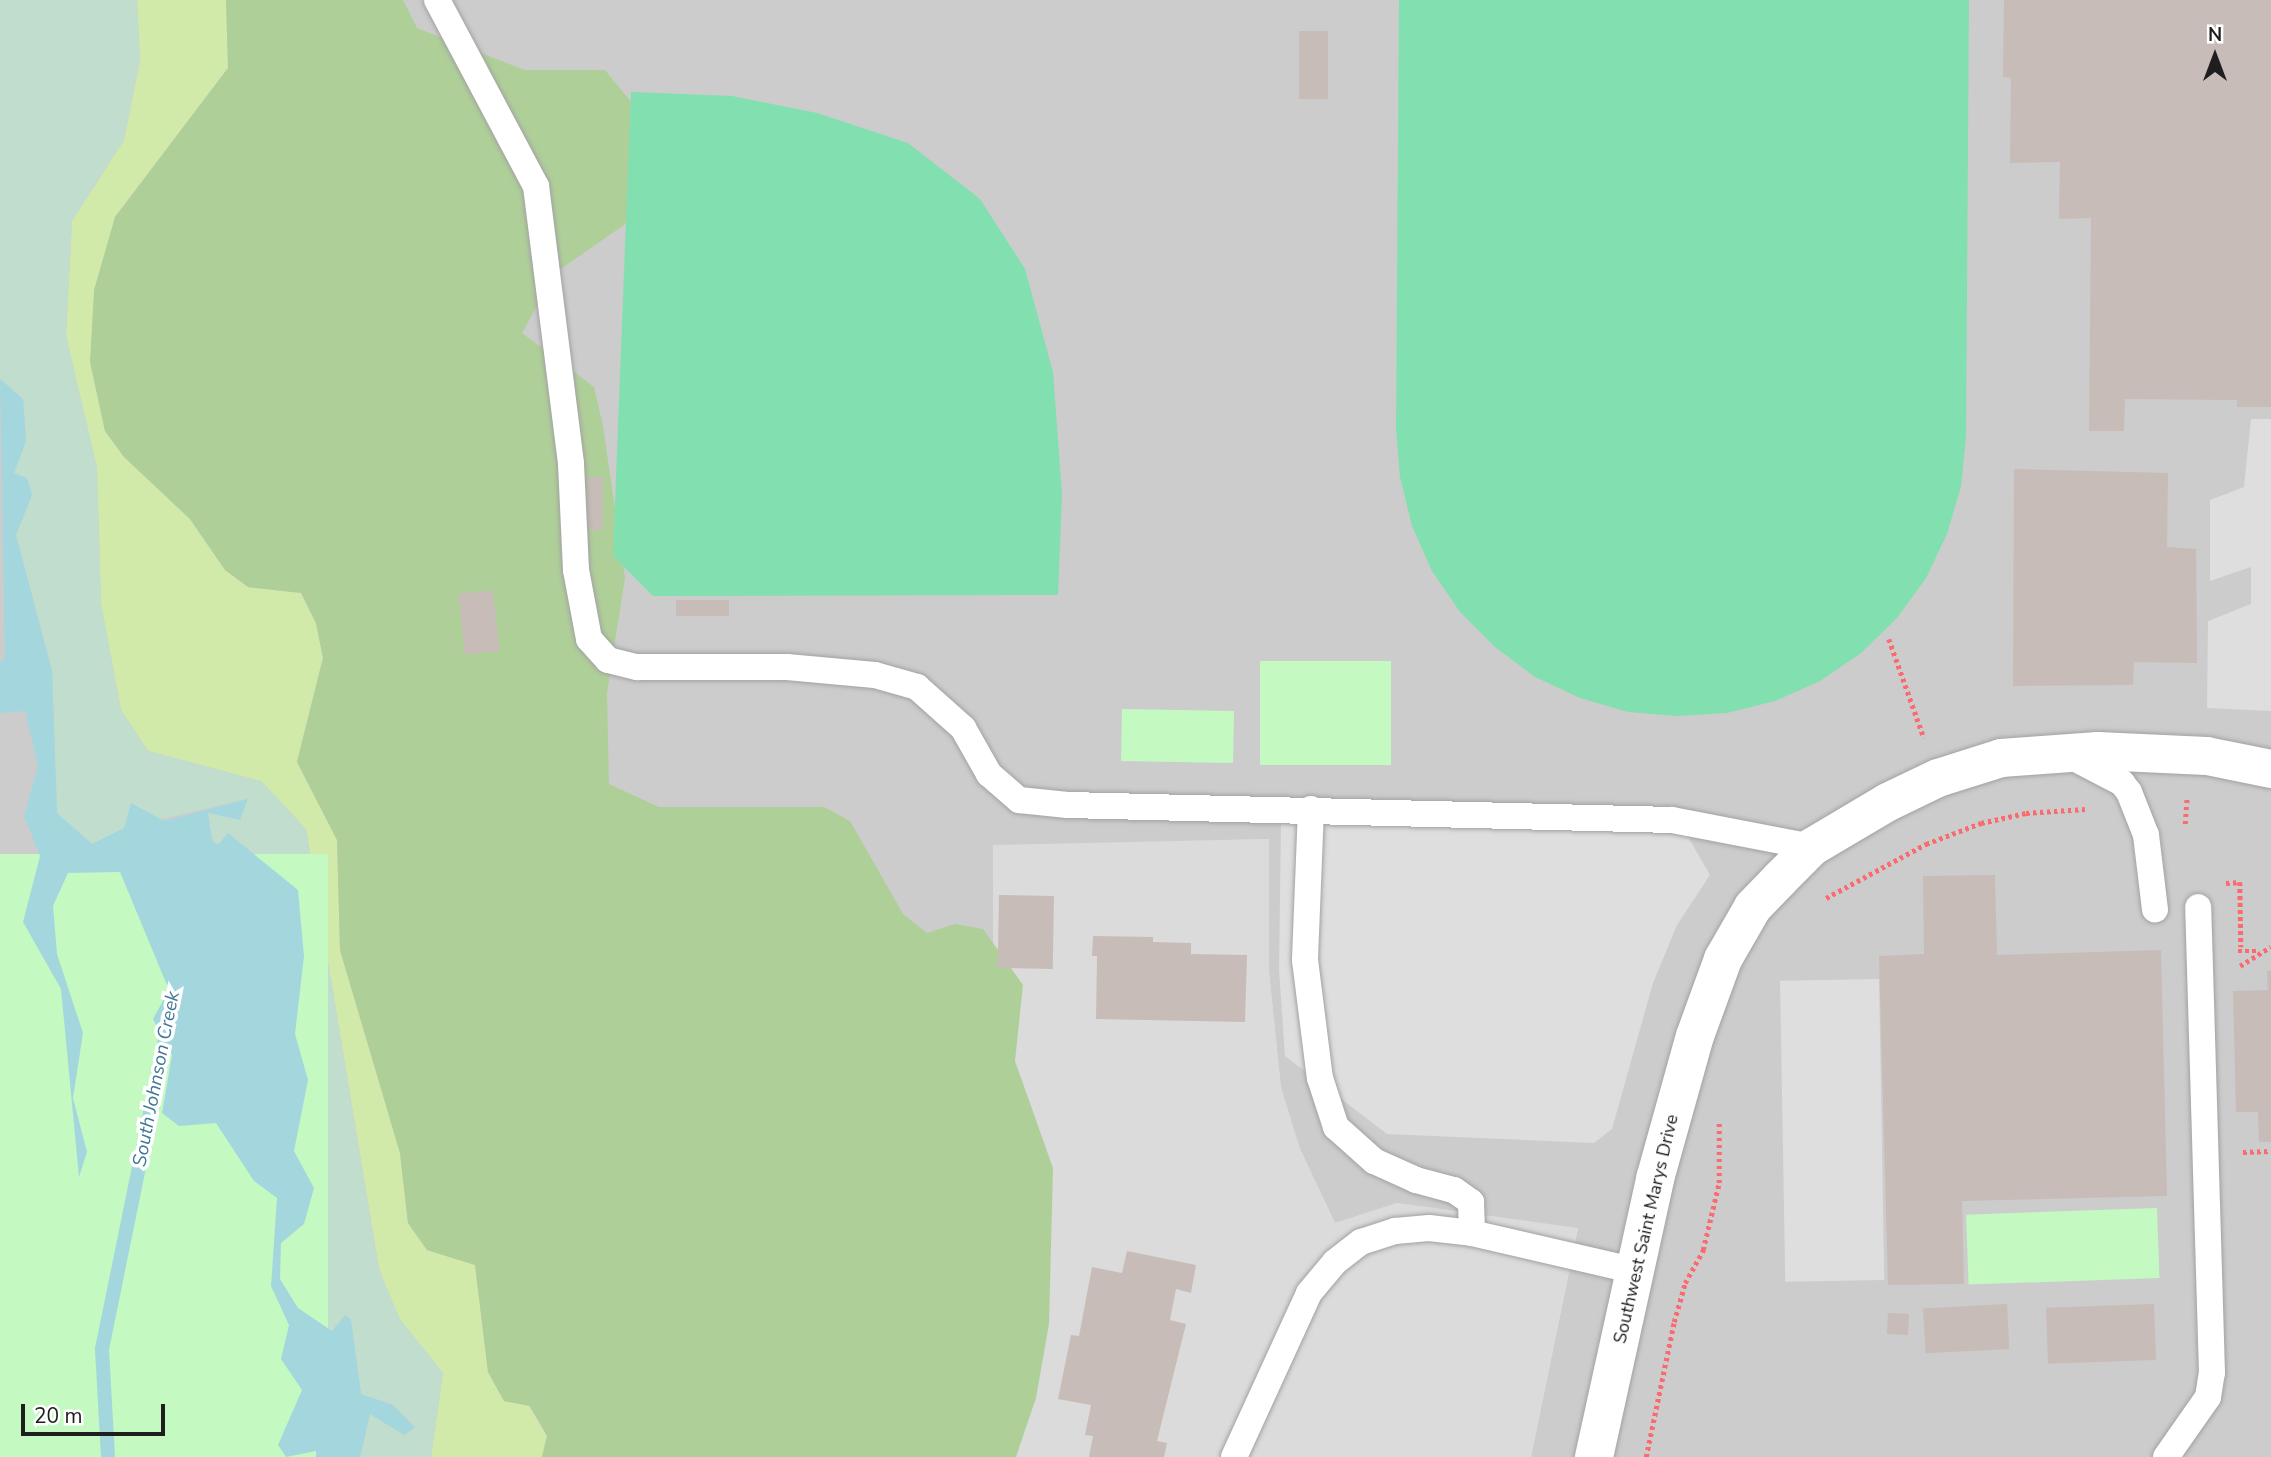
<!DOCTYPE html>
<style>
body{margin:0}
#map{position:relative;width:2271px;height:1457px;overflow:hidden;background:#efeae4;font-family:"Nunito Sans",sans-serif}
div>[style]{position:absolute}
[style*='--x']{left:calc(var(--x)*1px);top:calc(var(--y)*1px);width:calc(var(--w)*1px);rotate:calc(var(--a)*1deg)}
.residential>*{inset:0;background:#dcdbdb}
.religious>*{inset:0;background:#ccc}
.grass>*{inset:0;background:#d1eaaa}
.forest>*{inset:0;background:#afcf99}
.wetland>*{inset:0;background:#c1ddcd}
.park>*{inset:0;background:#c4f9c1;transform-origin:0 0}
.pitch>*{inset:0;background:#82dfaf}
.parking>*{inset:0;background:#dedede;transform-origin:0 0}
.water>*{inset:0;background:#a4d7dd}
.stream>*{height:14px;margin:-7px;padding:0 7px;transform-origin:7px;border-radius:7px;background:#a4d7dd}
.building>*{inset:0;background:#c7bcb7;transform-origin:0 0}
.path>*{height:4.5px;margin-top:-2.25px;transform-origin:0;background:repeating-linear-gradient(90deg,#fa6a6e 0 3.5px,transparent 0 7px)}
.roads{filter:drop-shadow(0 0 2px #a2a2a2) drop-shadow(0 0 2px #a2a2a2)}
.lane>*{height:26px;margin:-13px;padding:0 13px;transform-origin:13px;border-radius:13px;background:#fff}
.street>*{height:38px;margin:-19px;padding:0 19px;transform-origin:19px;border-radius:19px;background:#fff}
span{translate:-50% -50%;white-space:nowrap;text-align:center;line-height:1.15;-webkit-text-stroke:7px #fff;paint-order:stroke}
.street-label{font-size:18px;color:#1e1e1e}
.water-label{font-size:19px;color:#417796;font-style:italic}
.north{position:absolute;left:2180px;top:21px;width:70px;height:70px;-webkit-text-stroke:5px #fff;paint-order:stroke;rotate:0deg;font-size:19px;font-weight:700;line-height:28px;text-align:center;color:#1e1e1e}
.north::after{content:'';display:block;margin:auto;width:24px;height:32px;background:#1e1e1e;clip-path:polygon(50% 0,100% 100%,50% 72%,0 100%)}
.scale{position:absolute;left:21px;top:1404px;width:144px;height:32px;box-sizing:border-box;border:4px solid #1e1e1e;border-top:0;padding-left:9px;font-size:21px;line-height:24px;white-space:nowrap;color:#1e1e1e;-webkit-text-stroke:5px #fff;paint-order:stroke}
</style>
<div id="map">
<div class="residential">
<i style="clip-path:polygon(1270px 839px,1269px 972px,1281px 1088px,1300px 1149px,1335px 1223px,1397px 1203px,1578px 1227px,1531px 1457px,994px 1457px,993px 844px)"></i>
</div>
<div class="religious">
<i style="clip-path:polygon(0 0,2271px 0,2271px 1457px,1531px 1457px,1578px 1228px,1397px 1203px,1335px 1223px,1300px 1149px,1281px 1088px,1269px 972px,1269px 839px,993px 845px,994px 1457px,328px 1457px,0 859px)"></i>
</div>
<div class="grass">
<i style="clip-path:polygon(137px 0,226px 0,228px 68px,115px 217px,90px 362px,105px 431px,124px 457px,190px 519px,225px 570px,248px 587px,301px 593px,316px 623px,323px 658px,297px 762px,337px 840px,340px 950px,400px 1153px,408px 1223px,427px 1250px,475px 1265px,488px 1372px,504px 1401px,529px 1406px,547px 1436px,542px 1457px,431px 1457px,443px 1373px,399px 1318px,379px 1269px,306px 829px,261px 781px,148px 751px,121px 710px,101px 604px,97px 468px,66px 336px,72px 221px,124px 140px,140px 60px)"></i>
</div>
<div class="forest">
<i style="clip-path:polygon(226px 0,403px 0,417px 28px,525px 70px,605px 70px,649px 124px,642px 198px,624px 225px,555px 273px,522px 333px,594px 387px,603px 426px,625px 578px,607px 693px,609px 784px,659px 807px,824px 807px,850px 821px,903px 914px,927px 933px,955px 924px,983px 929px,1023px 985px,1015px 1061px,1053px 1168px,1049px 1324px,1036px 1398px,1016px 1457px,542px 1457px,547px 1436px,530px 1406px,504px 1401px,488px 1372px,475px 1265px,427px 1250px,408px 1223px,400px 1153px,340px 950px,337px 840px,297px 762px,323px 658px,316px 623px,301px 593px,248px 587px,225px 570px,190px 519px,124px 457px,105px 431px,90px 362px,94px 290px,115px 217px,228px 68px)"></i>
</div>
<div class="wetland">
<i style="clip-path:polygon(0 0,137px 0,140px 60px,124px 140px,72px 221px,66px 336px,97px 468px,101px 604px,121px 710px,148px 751px,261px 781px,306px 829px,379px 1269px,399px 1318px,443px 1373px,431px 1457px,360px 1457px,370px 1414px,404px 1435px,415px 1427px,393px 1405px,361px 1394px,351px 1321px,345px 1315px,332px 1331px,297px 1308px,228px 834px,218px 845px,212px 840px,208px 813px,247px 799px,124px 828px,92px 844px,57px 813px,52px 671px,16px 535px,32px 495px,14px 473px,26px 441px,23px 399px,0 379px)"></i>
</div>
<div class="park">
<i style="left:1260px;top:661px;width:131px;height:104px"></i>
<i style="left:1122px;top:709px;width:112px;height:52px;rotate:1deg"></i>
<i style="left:328px;top:854px;width:603px;height:328px;rotate:90deg"></i>
<i style="left:2157px;top:1208px;width:70px;height:191px;rotate:88deg"></i>
</div>
<div class="pitch">
<i style="clip-path:polygon(1399px 0,1969px 0,1966px 437px,1961px 486px,1947px 534px,1926px 578px,1897px 618px,1861px 653px,1820px 681px,1775px 701px,1727px 713px,1677px 716px,1628px 712px,1580px 698px,1535px 677px,1495px 647px,1460px 612px,1432px 571px,1412px 526px,1400px 477px,1396px 429px)"></i>
<i style="clip-path:polygon(631px 92px,732px 96px,817px 113px,908px 143px,980px 199px,1025px 269px,1053px 372px,1062px 494px,1058px 595px,653px 596px,613px 556px)"></i>
</div>
<div class="parking">
<i style="clip-path:polygon(2251px 419px,2271px 419px,2271px 711px,2207px 708px,2208px 621px,2251px 604px,2251px 567px,2210px 581px,2210px 500px,2244px 487px)"></i>
<i style="clip-path:polygon(1281px 822px,1547px 825px,1687px 835px,1710px 875px,1677px 925px,1653px 983px,1612px 1129px,1594px 1143px,1387px 1134px,1285px 1056px,1279px 970px)"></i>
<i style="left:1879px;top:979px;width:301px;height:99px;rotate:89deg"></i>
</div>
<div class="water">
<i style="clip-path:polygon(0 379px,23px 399px,26px 441px,14px 473px,27px 478px,32px 495px,16px 535px,52px 671px,57px 813px,92px 844px,124px 828px,131px 803px,164px 821px,248px 799px,240px 820px,208px 813px,212px 840px,218px 845px,228px 833px,298px 890px,304px 956px,295px 1034px,308px 1080px,294px 1151px,314px 1188px,304px 1224px,281px 1243px,280px 1279px,298px 1308px,332px 1331px,346px 1315px,351px 1320px,361px 1394px,393px 1405px,415px 1428px,404px 1435px,370px 1414px,360px 1457px,316px 1457px,316px 1451px,286px 1457px,278px 1445px,302px 1390px,281px 1359px,289px 1325px,271px 1286px,277px 1198px,254px 1181px,216px 1123px,179px 1126px,162px 1113px,172px 1055px,153px 1019px,169px 990px,120px 872px,68px 873px,53px 906px,57px 954px,83px 1033px,73px 1098px,87px 1152px,79px 1177px,61px 989px,23px 922px,40px 856px,24px 816px,38px 766px,25px 711px,0 713px,0 662px,5px 659px)"></i>
</div>
<div class="stream">
<i style="--x:108;--y:1457;--w:108;--a:-93.2"></i>
<i style="--x:102;--y:1349;--w:332;--a:-78.5"></i>
</div>
<div class="building">
<i style="clip-path:polygon(2004px 0,2271px 0,2271px 407px,2237px 407px,2237px 400px,2125px 399px,2124px 431px,2089px 431px,2091px 218px,2059px 219px,2060px 162px,2010px 163px,2011px 78px,2003px 77px)"></i>
<i style="left:1299px;top:31px;width:29px;height:68px"></i>
<i style="clip-path:polygon(2014px 469px,2168px 473px,2167px 547px,2196px 549px,2197px 663px,2134px 662px,2133px 685px,2013px 686px)"></i>
<i style="left:587px;top:477px;width:16px;height:53px"></i>
<i style="left:493px;top:590px;width:61px;height:35px;rotate:84deg"></i>
<i style="left:676px;top:600px;width:53px;height:16px"></i>
<i style="clip-path:polygon(1995px 875px,1997px 955px,2161px 950px,2167px 1196px,1962px 1201px,1964px 1284px,1888px 1285px,1879px 956px,1924px 954px,1923px 876px)"></i>
<i style="left:999px;top:895px;width:55px;height:73px;rotate:1deg"></i>
<i style="clip-path:polygon(1093px 936px,1153px 937px,1153px 942px,1191px 943px,1191px 954px,1247px 955px,1245px 1022px,1096px 1019px,1097px 956px,1092px 956px)"></i>
<i style="clip-path:polygon(2267px 971px,2271px 971px,2271px 1142px,2259px 1142px,2258px 1112px,2236px 1112px,2233px 991px,2268px 990px)"></i>
<i style="clip-path:polygon(1127px 1251px,1196px 1265px,1191px 1293px,1176px 1289px,1170px 1320px,1186px 1324px,1157px 1441px,1167px 1443px,1164px 1457px,1089px 1457px,1093px 1436px,1085px 1435px,1091px 1405px,1058px 1399px,1071px 1335px,1079px 1336px,1092px 1267px,1122px 1273px)"></i>
<i style="left:2007px;top:1304px;width:45px;height:84px;rotate:87deg"></i>
<i style="left:2154px;top:1304px;width:56px;height:108px;rotate:88deg"></i>
<i style="left:1888px;top:1313px;width:21px;height:21px;rotate:3deg"></i>
</div>
<div class="path">
<i style="--x:1889;--y:639;--w:105;--a:70.5"></i>
<i style="--x:2185;--y:824;--w:26;--a:-86"></i>
<i style="--x:2226;--y:883;--w:14;--a:-4"></i>
<i style="--x:2240;--y:882;--w:65;--a:89.1"></i>
<i style="--x:1826;--y:898;--w:114;--a:-28.4"></i>
<i style="--x:1926;--y:844;--w:59;--a:-20.9"></i>
<i style="--x:1981;--y:823;--w:46;--a:-12.5"></i>
<i style="--x:2026;--y:813;--w:59;--a:-3.9"></i>
<i style="--x:2238;--y:951;--w:19;--a:0"></i>
<i style="--x:2240;--y:966;--w:36;--a:-32"></i>
<i style="--x:2243;--y:1152;--w:28;--a:-2"></i>
<i style="--x:1646;--y:1457;--w:138;--a:-78.3"></i>
<i style="--x:1674;--y:1322;--w:41;--a:-74.2"></i>
<i style="--x:1685;--y:1283;--w:38;--a:-61"></i>
<i style="--x:1703;--y:1250;--w:69;--a:-76.6"></i>
<i style="--x:1719;--y:1183;--w:62;--a:-90"></i>
</div>
<div class="roads">
<div class="lane">
<i style="--x:437;--y:0;--w:211;--a:62"></i>
<i style="--x:536;--y:186;--w:280;--a:82.8"></i>
<i style="--x:571;--y:464;--w:106;--a:87.3"></i>
<i style="--x:576;--y:570;--w:70;--a:79.3"></i>
<i style="--x:589;--y:639;--w:28;--a:48"></i>
<i style="--x:608;--y:660;--w:30;--a:14"></i>
<i style="--x:637;--y:667;--w:150;--a:0"></i>
<i style="--x:787;--y:667;--w:88;--a:5.2"></i>
<i style="--x:875;--y:675;--w:44;--a:15.9"></i>
<i style="--x:917;--y:687;--w:62;--a:41.7"></i>
<i style="--x:963;--y:728;--w:53;--a:60.5"></i>
<i style="--x:989;--y:774;--w:40;--a:41"></i>
<i style="--x:1019;--y:800;--w:49;--a:5.8"></i>
<i style="--x:1068;--y:805;--w:604;--a:1.42"></i>
<i style="--x:1672;--y:820;--w:143;--a:10.9"></i>
<i style="--x:2070;--y:756;--w:59;--a:27.4"></i>
<i style="--x:2122;--y:783;--w:11;--a:52"></i>
<i style="--x:2129;--y:792;--w:46;--a:68.4"></i>
<i style="--x:2146;--y:835;--w:75;--a:83.1"></i>
<i style="--x:1311;--y:809;--w:151;--a:92.3"></i>
<i style="--x:1305;--y:960;--w:119;--a:82.8"></i>
<i style="--x:1320;--y:1078;--w:52;--a:71.9"></i>
<i style="--x:1336;--y:1127;--w:51;--a:41.8"></i>
<i style="--x:1374;--y:1161;--w:46;--a:24.3"></i>
<i style="--x:1416;--y:1180;--w:39;--a:15"></i>
<i style="--x:1454;--y:1190;--w:21;--a:35"></i>
<i style="--x:1471;--y:1202;--w:31;--a:88"></i>
<i style="--x:1234;--y:1457;--w:180;--a:-65.4"></i>
<i style="--x:1309;--y:1293;--w:40;--a:-50"></i>
<i style="--x:1335;--y:1262;--w:33;--a:-38"></i>
<i style="--x:1361;--y:1242;--w:36;--a:-18"></i>
<i style="--x:1395;--y:1231;--w:34;--a:-5"></i>
<i style="--x:1429;--y:1228;--w:43;--a:6.6"></i>
<i style="--x:1472;--y:1233;--w:168;--a:13"></i>
<i style="--x:2166;--y:1457;--w:73;--a:-55"></i>
<i style="--x:2208;--y:1397;--w:24;--a:-81"></i>
<i style="--x:2212;--y:1373;--w:466;--a:-91.7"></i>
</div>
<div class="street">
<i style="--x:1594;--y:1457;--w:285;--a:-77.6"></i>
<i style="--x:1655;--y:1179;--w:148;--a:-74.4"></i>
<i style="--x:1695;--y:1036;--w:82;--a:-70"></i>
<i style="--x:1723;--y:959;--w:60;--a:-60"></i>
<i style="--x:1753;--y:907;--w:39;--a:-46"></i>
<i style="--x:1780;--y:879;--w:45;--a:-45"></i>
<i style="--x:1812;--y:847;--w:88;--a:-30.6"></i>
<i style="--x:1888;--y:802;--w:55;--a:-25.6"></i>
<i style="--x:1938;--y:778;--w:66;--a:-17.6"></i>
<i style="--x:2001;--y:758;--w:97;--a:-4.1"></i>
<i style="--x:2098;--y:751;--w:109;--a:2.6"></i>
<i style="--x:2207;--y:756;--w:65;--a:11.5"></i>
</div>
</div>
<div class="street-label">
<span style="left:1646px;top:1229px;rotate:-77deg">Southwest Saint Marys Drive</span>
</div>
<div class="water-label">
<span style="left:157px;top:1079px;rotate:-79deg">South Johnson Creek</span>
</div>
<div class="north">N</div>
<div class="scale">20 m</div>
</div>
